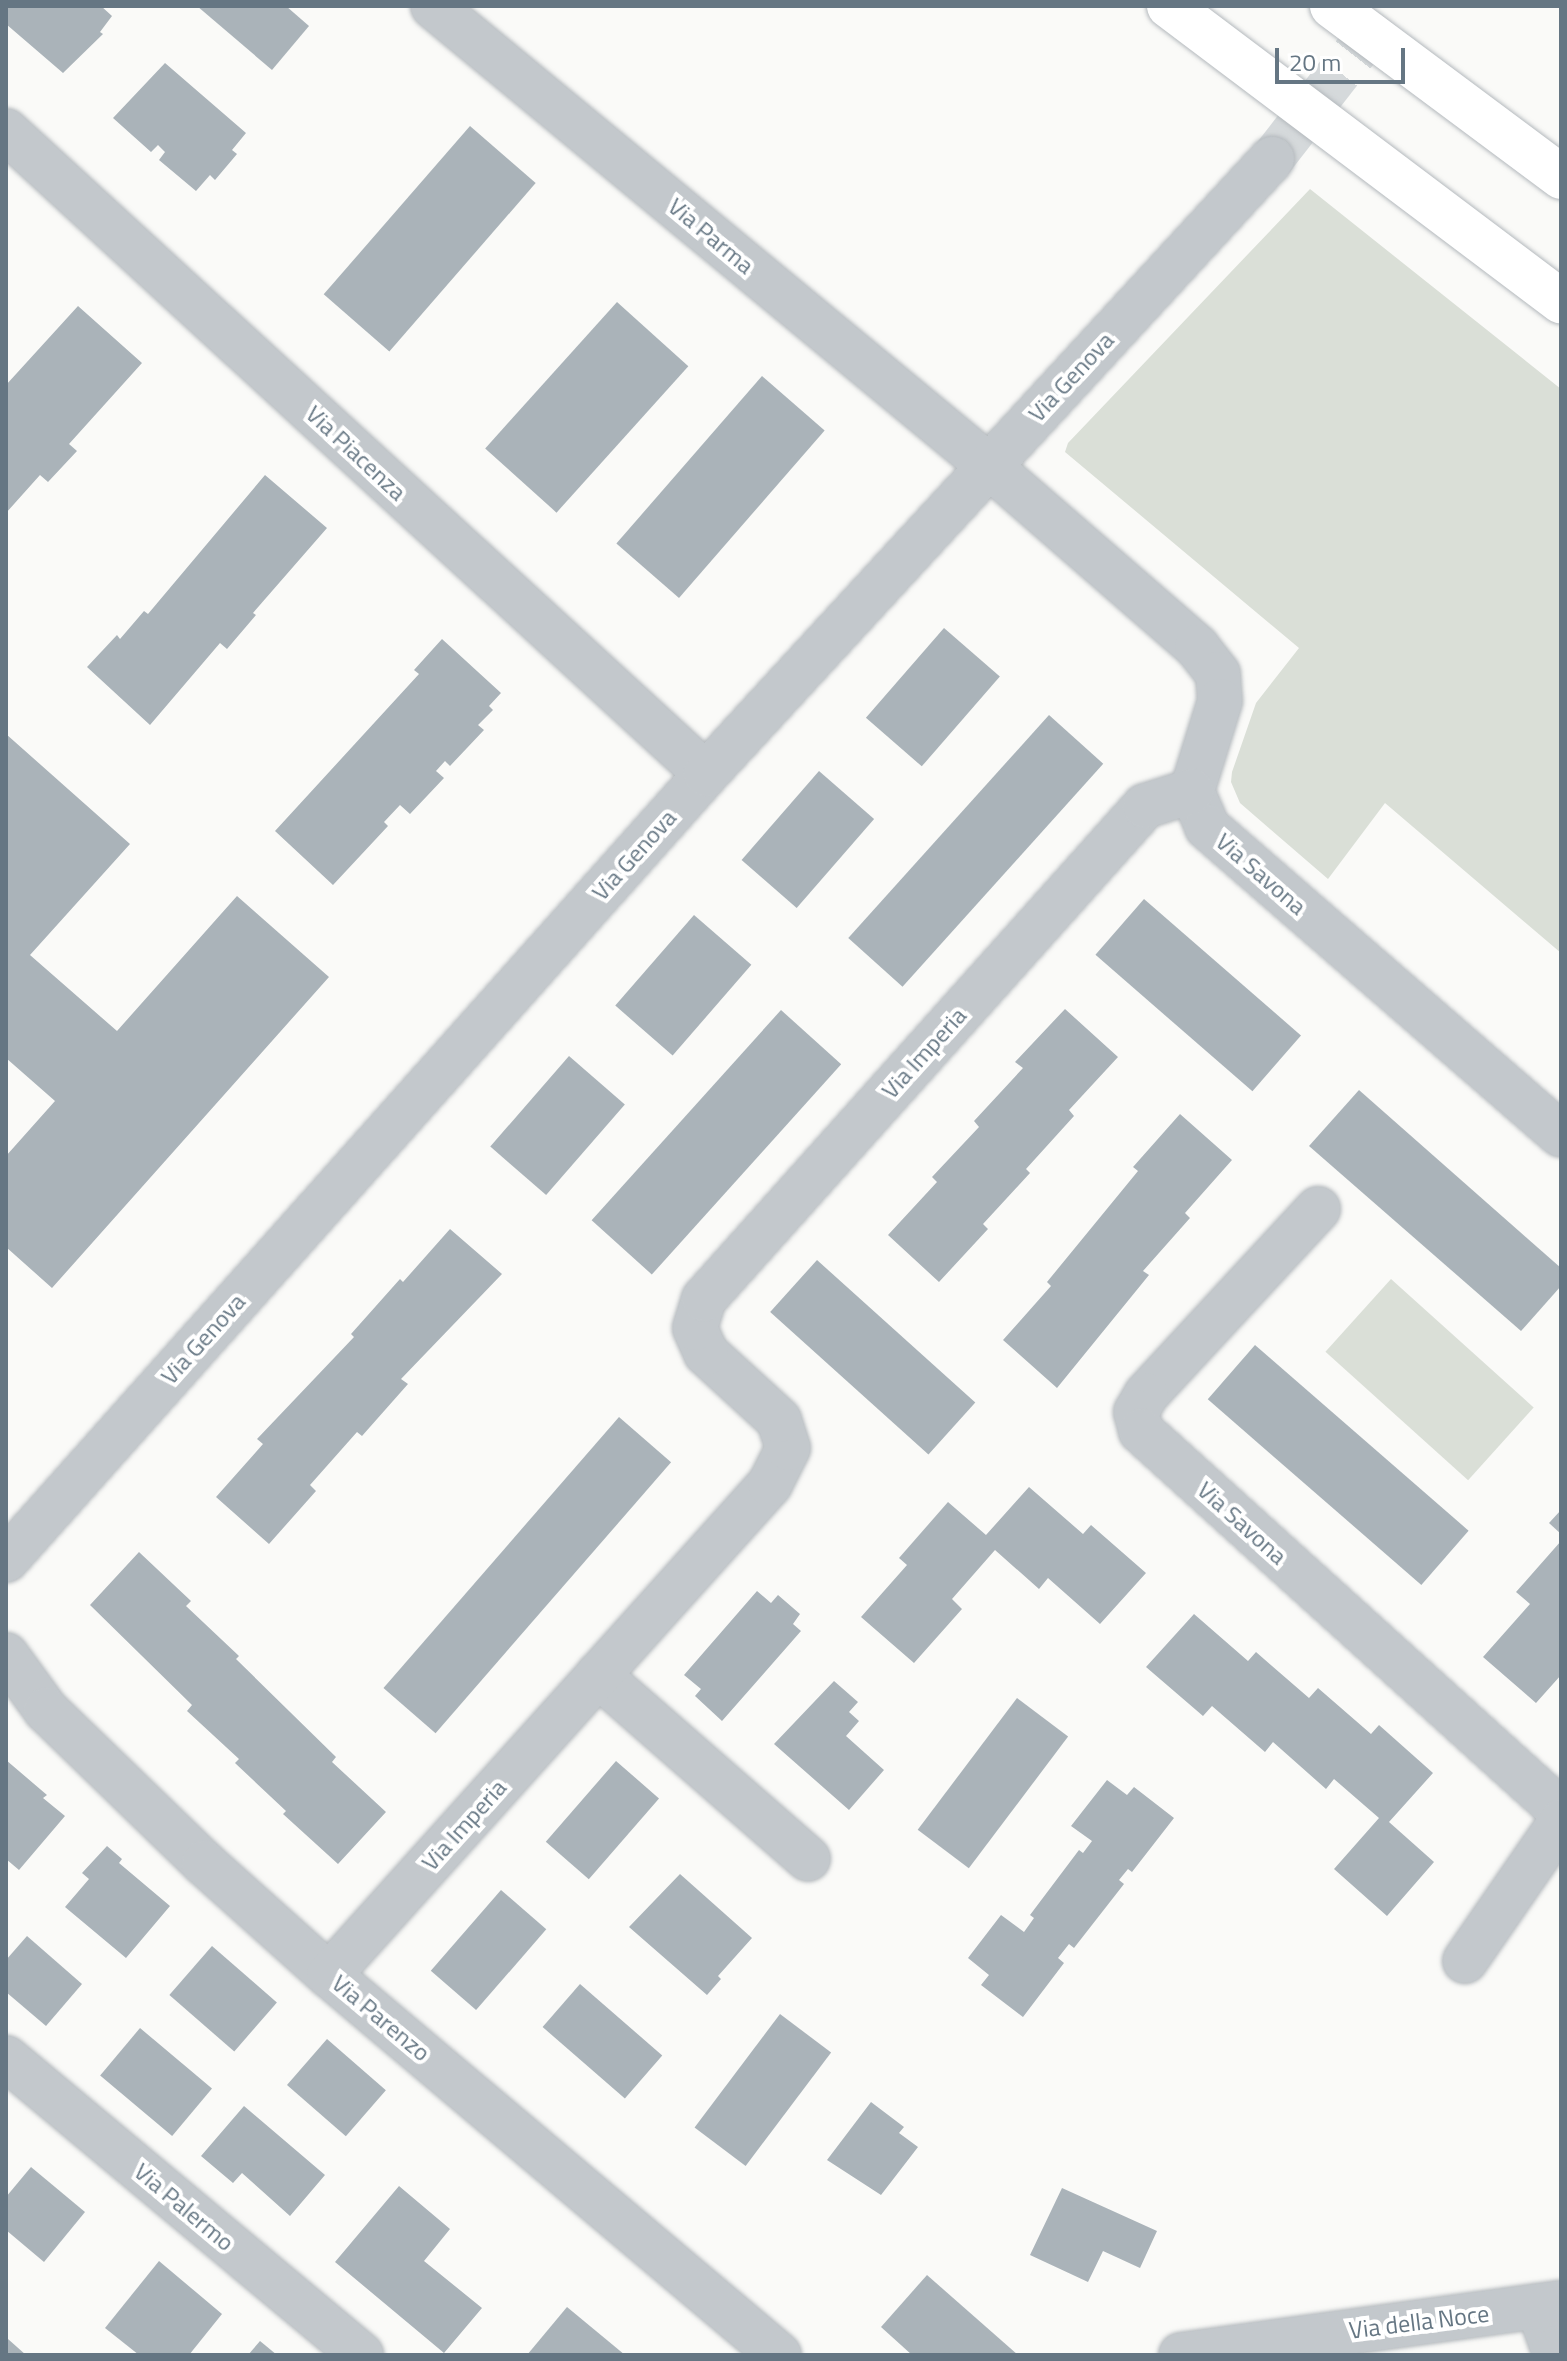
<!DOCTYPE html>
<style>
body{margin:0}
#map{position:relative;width:1567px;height:2361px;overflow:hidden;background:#fafaf8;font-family:"Titillium Web",sans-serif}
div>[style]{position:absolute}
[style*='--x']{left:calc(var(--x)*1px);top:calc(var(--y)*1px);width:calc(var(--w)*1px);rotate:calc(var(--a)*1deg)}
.green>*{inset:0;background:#dadfd7;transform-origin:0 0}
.building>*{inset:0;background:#aab3b9;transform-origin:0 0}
.minor-tunnel>*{height:44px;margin-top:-22px;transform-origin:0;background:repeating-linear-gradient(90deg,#d5d9db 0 44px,transparent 0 66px)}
.roads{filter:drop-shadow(0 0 2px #b4b9bd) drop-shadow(0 0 2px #b4b9bd)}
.minor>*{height:44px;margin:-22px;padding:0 22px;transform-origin:22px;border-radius:22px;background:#c3c8cc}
.trunk>*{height:44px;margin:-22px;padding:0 22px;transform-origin:22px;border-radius:22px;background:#fff}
span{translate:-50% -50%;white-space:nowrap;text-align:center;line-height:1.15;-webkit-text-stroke:8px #fff;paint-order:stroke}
.street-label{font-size:24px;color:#657683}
.frame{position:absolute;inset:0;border:8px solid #657683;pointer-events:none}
.scale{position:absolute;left:1275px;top:48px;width:130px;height:36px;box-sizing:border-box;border:4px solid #657683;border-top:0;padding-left:10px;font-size:24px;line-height:28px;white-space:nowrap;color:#657683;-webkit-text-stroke:6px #fff;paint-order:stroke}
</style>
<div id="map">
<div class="green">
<i style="clip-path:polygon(1310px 189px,1561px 389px,1561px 953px,1385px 803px,1328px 879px,1240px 803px,1231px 782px,1232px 772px,1256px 703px,1299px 648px,1065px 452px,1068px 443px)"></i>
<i style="left:1391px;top:1279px;width:192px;height:98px;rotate:42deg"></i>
</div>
<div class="building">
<i style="clip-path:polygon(6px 6px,101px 6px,112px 16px,100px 32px,103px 34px,63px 73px,6px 24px)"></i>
<i style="clip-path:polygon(197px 6px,286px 6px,309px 26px,272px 70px)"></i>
<i style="clip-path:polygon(165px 63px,246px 133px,232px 150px,237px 154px,215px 180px,210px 175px,196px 191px,159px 160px,165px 152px,158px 145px,151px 152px,113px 118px)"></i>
<i style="left:470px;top:126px;width:87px;height:223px;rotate:41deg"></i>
<i style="left:617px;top:302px;width:96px;height:197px;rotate:42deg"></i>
<i style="clip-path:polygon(78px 306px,142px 363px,69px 444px,77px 451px,48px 482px,40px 475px,6px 513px,6px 385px)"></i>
<i style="left:762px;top:376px;width:83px;height:222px;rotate:41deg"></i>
<i style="clip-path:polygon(265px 475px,327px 528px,253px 613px,256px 615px,227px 649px,220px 643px,150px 725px,87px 667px,117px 635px,120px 639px,144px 611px,148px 614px)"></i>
<i style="left:944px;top:628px;width:74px;height:119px;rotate:41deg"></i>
<i style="clip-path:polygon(442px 639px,501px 693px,489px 706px,493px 710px,478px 725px,484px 730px,450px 766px,445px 761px,436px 771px,444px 778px,410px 814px,400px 805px,384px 822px,388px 826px,333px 885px,275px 831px,419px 674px,414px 670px)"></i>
<i style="left:1049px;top:715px;width:73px;height:300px;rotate:42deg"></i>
<i style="clip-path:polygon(6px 734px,130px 844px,30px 955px,117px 1031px,237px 896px,329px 977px,52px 1288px,6px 1247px,6px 1156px,55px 1101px,6px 1058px)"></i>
<i style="left:819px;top:771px;width:73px;height:118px;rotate:41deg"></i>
<i style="left:1144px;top:899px;width:208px;height:74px;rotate:41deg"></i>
<i style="left:694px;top:915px;width:76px;height:120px;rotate:41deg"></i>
<i style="clip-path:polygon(1065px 1009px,1118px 1057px,1069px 1110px,1074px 1116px,1026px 1169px,1030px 1173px,983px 1224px,988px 1229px,939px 1282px,888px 1235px,937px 1182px,932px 1177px,979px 1127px,974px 1121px,1023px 1068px,1015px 1062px)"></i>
<i style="left:781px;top:1010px;width:81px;height:283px;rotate:42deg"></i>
<i style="left:569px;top:1056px;width:74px;height:120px;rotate:41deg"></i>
<i style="clip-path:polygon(1359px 1090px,1561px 1268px,1561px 1286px,1521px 1331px,1309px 1146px)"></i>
<i style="clip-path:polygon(1180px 1114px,1232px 1160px,1185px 1213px,1190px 1218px,1143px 1271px,1149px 1275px,1057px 1388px,1003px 1340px,1051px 1286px,1047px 1282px,1138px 1171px,1133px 1167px)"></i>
<i style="clip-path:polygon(450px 1229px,502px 1274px,401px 1379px,408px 1384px,362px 1436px,357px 1432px,310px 1485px,316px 1491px,269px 1544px,216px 1497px,263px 1444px,257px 1439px,354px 1337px,351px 1334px,400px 1279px,403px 1282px)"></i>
<i style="left:817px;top:1260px;width:213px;height:70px;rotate:42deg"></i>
<i style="left:1255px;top:1345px;width:283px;height:72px;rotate:41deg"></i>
<i style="left:619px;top:1417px;width:69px;height:359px;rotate:41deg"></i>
<i style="clip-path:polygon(1029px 1487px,1083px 1534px,1091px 1525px,1146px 1573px,1100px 1624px,1048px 1578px,1039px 1589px,995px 1550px,952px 1599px,962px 1609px,914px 1663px,861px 1617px,907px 1565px,899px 1558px,948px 1502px,986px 1535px)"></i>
<i style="clip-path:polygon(1561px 1510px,1561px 1534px,1549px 1523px)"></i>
<i style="clip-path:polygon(1561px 1541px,1561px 1675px,1536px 1703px,1483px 1657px,1530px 1604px,1516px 1592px)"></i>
<i style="clip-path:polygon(139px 1552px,191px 1601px,186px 1606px,239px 1656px,236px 1659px,336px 1757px,332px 1762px,386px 1812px,338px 1864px,283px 1814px,286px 1811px,235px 1763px,239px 1759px,187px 1711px,192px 1705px,90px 1605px)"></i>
<i style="clip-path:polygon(757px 1591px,771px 1603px,778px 1595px,800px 1614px,793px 1624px,801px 1631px,722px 1721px,695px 1696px,701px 1689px,684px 1675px)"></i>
<i style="clip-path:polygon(1194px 1614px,1248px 1661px,1256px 1652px,1309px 1698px,1318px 1688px,1371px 1734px,1379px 1725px,1433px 1773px,1389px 1822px,1434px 1862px,1387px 1916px,1334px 1869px,1379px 1818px,1334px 1779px,1326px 1789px,1273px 1742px,1265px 1752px,1212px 1706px,1203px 1716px,1146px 1667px)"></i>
<i style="clip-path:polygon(834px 1681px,858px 1702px,849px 1712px,859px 1721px,846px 1736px,884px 1770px,849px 1810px,774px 1744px)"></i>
<i style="left:1017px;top:1698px;width:64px;height:165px;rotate:37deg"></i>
<i style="clip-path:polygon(6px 1760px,47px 1795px,43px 1798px,65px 1816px,19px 1870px,6px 1859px)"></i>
<i style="left:616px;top:1761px;width:57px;height:107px;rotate:41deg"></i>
<i style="clip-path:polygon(1107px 1780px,1127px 1795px,1134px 1787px,1174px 1818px,1132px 1872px,1128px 1869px,1119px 1880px,1124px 1884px,1074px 1948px,1069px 1944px,1058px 1958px,1064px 1963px,1023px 2017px,981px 1985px,989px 1975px,968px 1958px,1001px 1915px,1024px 1932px,1034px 1918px,1030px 1915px,1079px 1850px,1083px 1853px,1092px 1841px,1071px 1826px)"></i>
<i style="clip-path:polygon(107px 1846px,122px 1859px,119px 1863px,170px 1906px,126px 1958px,65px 1907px,89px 1879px,82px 1873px)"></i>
<i style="clip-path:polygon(680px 1874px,752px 1938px,718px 1976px,721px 1979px,707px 1995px,629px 1927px)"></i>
<i style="left:501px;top:1890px;width:60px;height:107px;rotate:41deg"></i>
<i style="clip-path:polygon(27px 1936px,82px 1984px,46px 2026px,6px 1992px,6px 1960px)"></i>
<i style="left:212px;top:1946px;width:86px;height:65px;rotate:41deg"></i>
<i style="left:580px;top:1984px;width:109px;height:57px;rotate:41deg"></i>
<i style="left:780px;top:2014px;width:64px;height:142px;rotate:37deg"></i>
<i style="left:140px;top:2028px;width:94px;height:62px;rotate:40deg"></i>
<i style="left:327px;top:2039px;width:78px;height:61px;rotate:41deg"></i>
<i style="clip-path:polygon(871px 2102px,904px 2127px,899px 2133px,918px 2147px,881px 2195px,827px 2160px)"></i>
<i style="clip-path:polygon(244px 2106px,325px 2175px,290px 2216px,242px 2173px,233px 2183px,201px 2156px)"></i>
<i style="clip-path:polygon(31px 2167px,85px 2212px,44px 2262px,6px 2230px,6px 2197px)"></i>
<i style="clip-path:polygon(399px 2186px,450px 2229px,424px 2261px,482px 2308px,444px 2353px,335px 2262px)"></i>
<i style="clip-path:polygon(1062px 2188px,1157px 2231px,1140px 2268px,1103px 2251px,1088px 2282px,1030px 2255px)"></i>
<i style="clip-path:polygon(159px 2261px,222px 2314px,189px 2355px,139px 2355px,105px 2328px)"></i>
<i style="clip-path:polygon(927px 2275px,1018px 2355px,912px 2355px,881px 2327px)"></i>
<i style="clip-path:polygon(567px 2307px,625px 2355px,527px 2355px)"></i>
<i style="clip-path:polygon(8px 2339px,26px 2355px,6px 2355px)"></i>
<i style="clip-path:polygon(260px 2341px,277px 2355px,248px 2355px)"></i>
</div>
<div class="minor-tunnel">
<i style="--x:1272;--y:159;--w:194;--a:-52.1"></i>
</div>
<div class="roads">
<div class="minor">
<i style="--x:433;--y:6;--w:722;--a:39.6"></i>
<i style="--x:989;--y:466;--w:276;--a:41"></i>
<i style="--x:1197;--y:647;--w:34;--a:52"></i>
<i style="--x:1218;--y:674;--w:27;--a:86"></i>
<i style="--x:1220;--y:701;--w:94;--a:107.3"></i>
<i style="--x:6;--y:131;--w:950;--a:42.57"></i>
<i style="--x:1192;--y:791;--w:39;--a:67"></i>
<i style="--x:1207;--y:827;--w:469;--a:41"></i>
<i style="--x:1318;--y:1209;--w:253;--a:132.8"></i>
<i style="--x:1146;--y:1395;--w:20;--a:120"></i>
<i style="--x:1136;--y:1412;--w:20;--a:75"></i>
<i style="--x:1141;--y:1431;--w:566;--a:42.14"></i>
<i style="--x:6;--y:1560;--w:1053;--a:-48.31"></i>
<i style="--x:706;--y:774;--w:836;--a:-47.38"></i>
<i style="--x:6;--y:1655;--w:68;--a:54"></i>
<i style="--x:46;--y:1710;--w:220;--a:44.1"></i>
<i style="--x:204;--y:1863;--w:168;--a:41.9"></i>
<i style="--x:329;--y:1975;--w:589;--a:40.18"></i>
<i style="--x:598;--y:1675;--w:279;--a:41.2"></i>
<i style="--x:1465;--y:1961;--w:169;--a:-55.4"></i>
<i style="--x:329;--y:1975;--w:660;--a:-48.07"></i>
<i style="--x:770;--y:1484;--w:40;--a:-63.4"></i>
<i style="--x:788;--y:1448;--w:29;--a:-108"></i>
<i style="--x:779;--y:1420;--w:99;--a:-137.5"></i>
<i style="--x:706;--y:1353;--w:27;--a:-114"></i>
<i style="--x:695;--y:1328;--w:30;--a:-73"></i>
<i style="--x:704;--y:1299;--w:661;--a:-48.19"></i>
<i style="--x:1145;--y:806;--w:49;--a:-17.7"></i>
<i style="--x:6;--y:2058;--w:463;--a:39.9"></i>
<i style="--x:1538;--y:2306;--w:48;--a:70.4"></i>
<i style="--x:1554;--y:2351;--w:6;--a:39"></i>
<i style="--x:1181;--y:2355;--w:384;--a:-7.8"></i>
</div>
<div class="trunk">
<i style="--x:1169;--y:6;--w:491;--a:37"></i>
<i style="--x:1332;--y:6;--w:286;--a:36.7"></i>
</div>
</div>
<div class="street-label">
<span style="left:711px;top:236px;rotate:40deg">Via Parma</span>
<span style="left:1071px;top:377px;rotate:-47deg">Via Genova</span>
<span style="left:356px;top:453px;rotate:43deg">Via Piacenza</span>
<span style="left:634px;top:855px;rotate:-48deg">Via Genova</span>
<span style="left:1261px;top:874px;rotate:41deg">Via Savona</span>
<span style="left:924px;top:1053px;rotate:-48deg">Via Imperia</span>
<span style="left:203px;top:1339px;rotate:-48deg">Via Genova</span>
<span style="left:1242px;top:1523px;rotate:42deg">Via Savona</span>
<span style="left:464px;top:1825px;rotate:-48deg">Via Imperia</span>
<span style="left:381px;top:2018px;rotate:40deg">Via Parenzo</span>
<span style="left:184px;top:2207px;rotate:40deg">Via Palermo</span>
<span style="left:1419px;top:2322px;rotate:-7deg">Via della Noce</span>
</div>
<div class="frame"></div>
<div class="scale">20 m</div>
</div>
